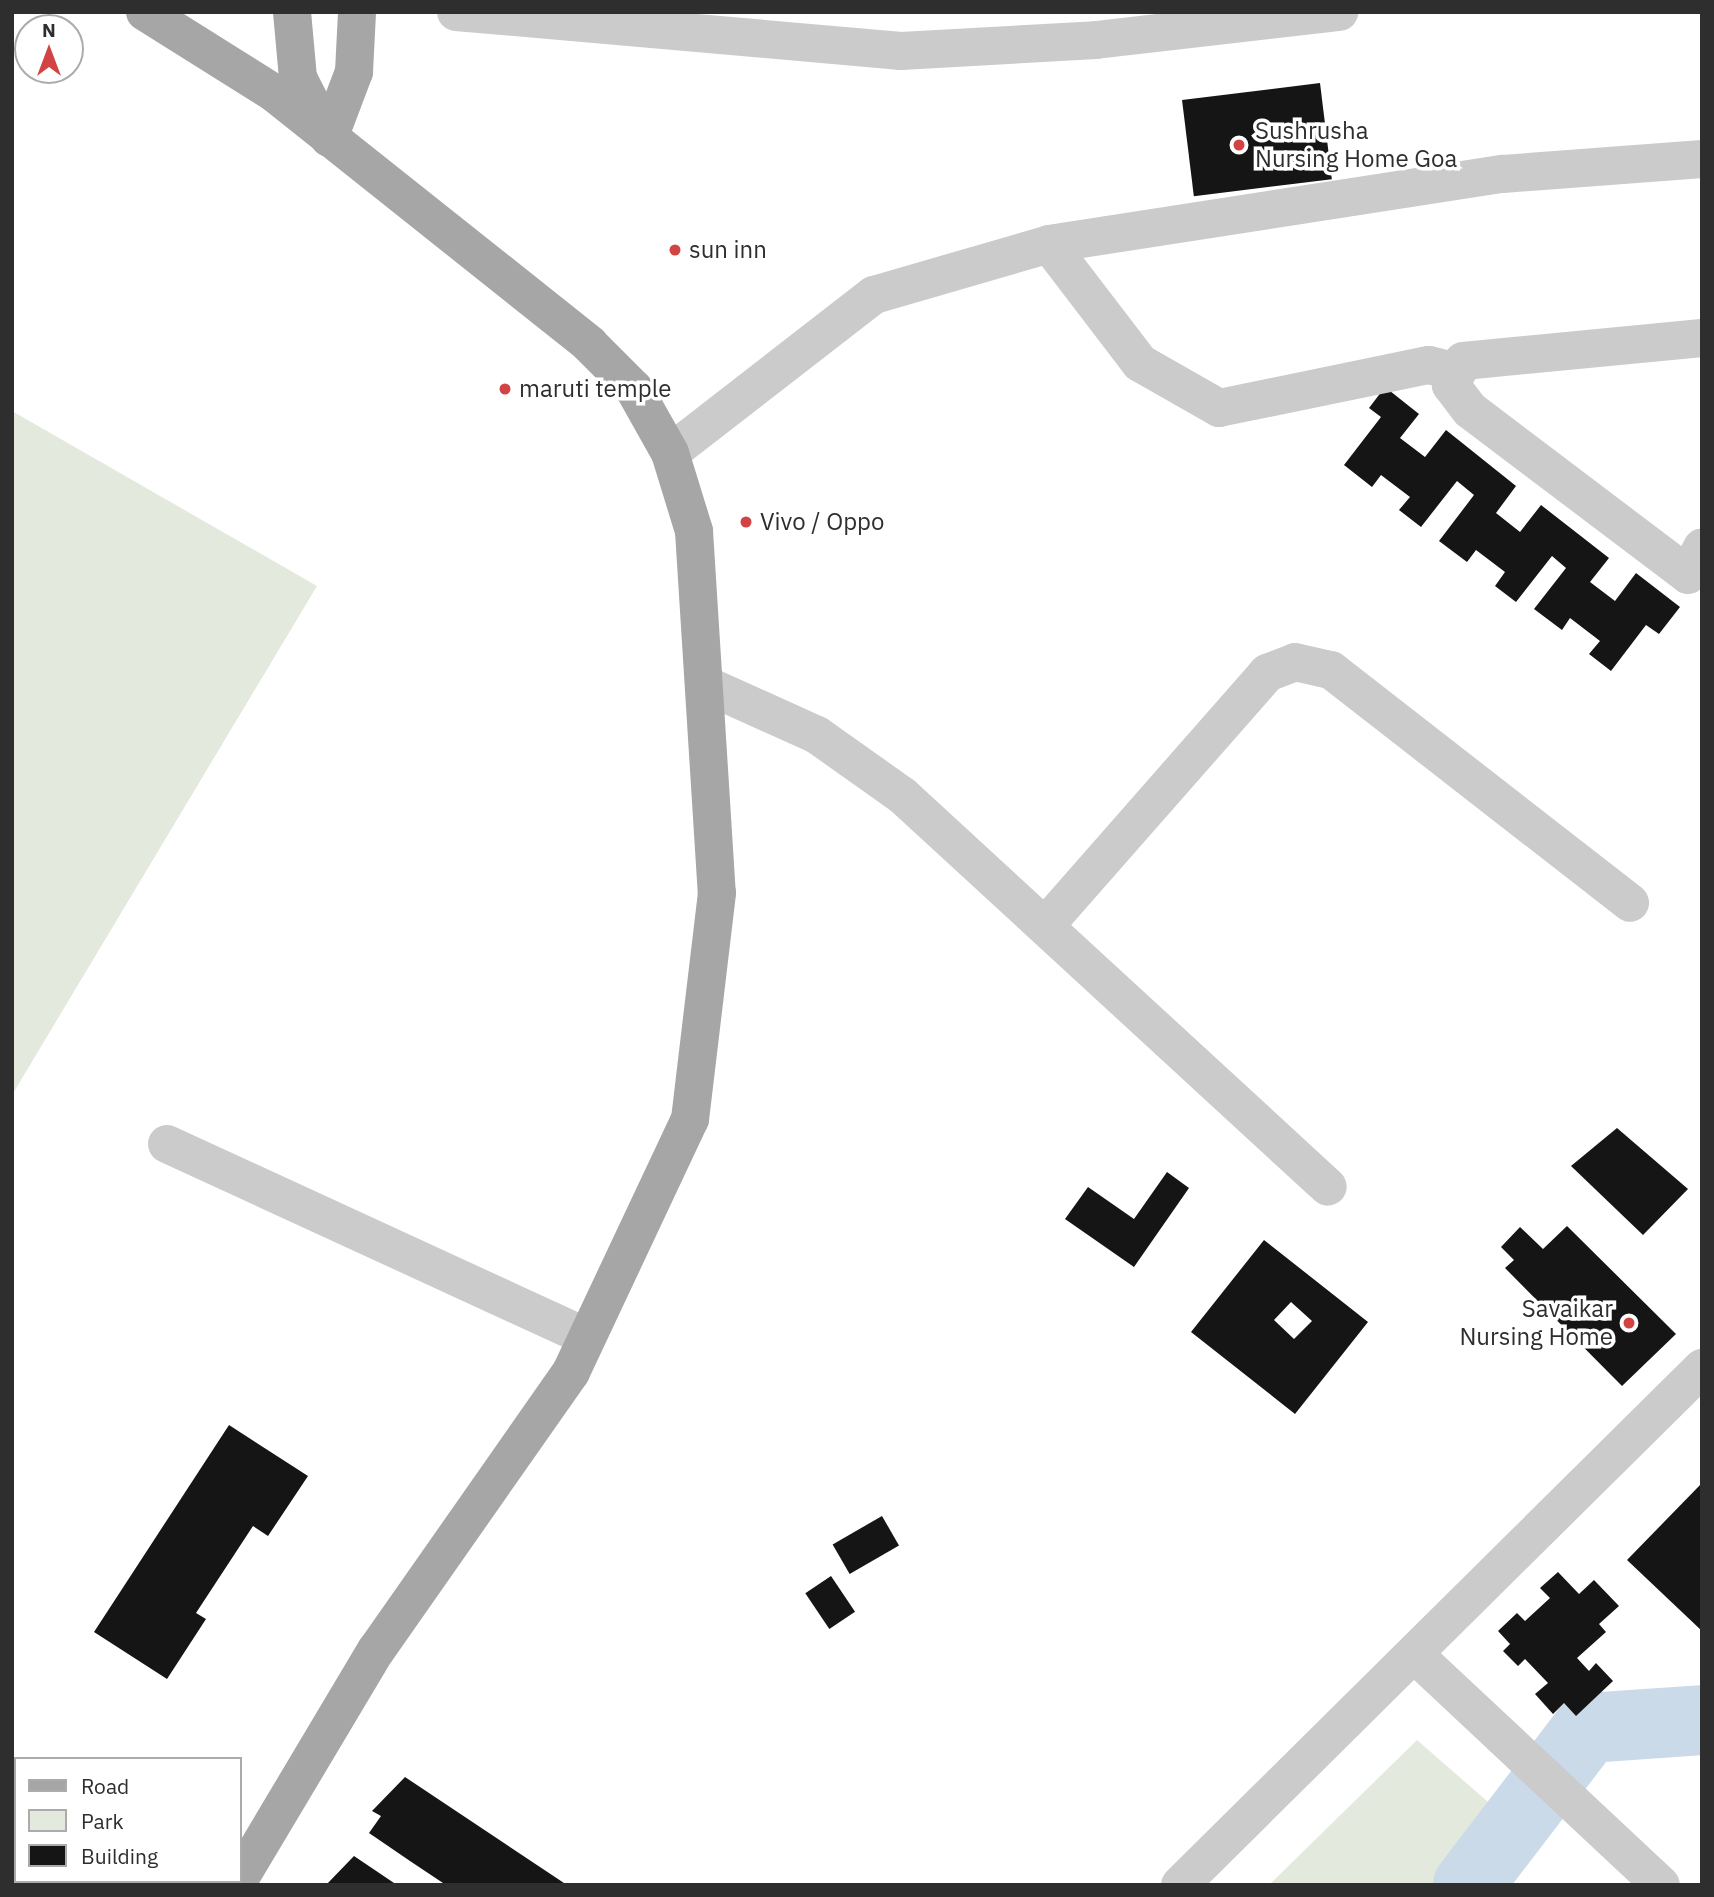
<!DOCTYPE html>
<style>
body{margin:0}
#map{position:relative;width:1714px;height:1897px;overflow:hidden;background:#fff;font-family:"IBM Plex Sans",sans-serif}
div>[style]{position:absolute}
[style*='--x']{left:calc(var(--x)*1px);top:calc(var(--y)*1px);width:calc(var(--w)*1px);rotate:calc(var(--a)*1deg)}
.green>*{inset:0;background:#e3eadd}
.river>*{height:70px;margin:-35px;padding:0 35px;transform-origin:35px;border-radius:35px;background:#cbdae8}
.building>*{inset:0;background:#151515;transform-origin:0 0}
.minor>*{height:38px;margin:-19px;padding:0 19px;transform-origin:19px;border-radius:19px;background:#cbcbcb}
.major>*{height:38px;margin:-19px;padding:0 19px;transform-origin:19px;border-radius:19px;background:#a6a6a6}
.dots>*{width:19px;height:19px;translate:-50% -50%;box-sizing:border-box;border:4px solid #fff;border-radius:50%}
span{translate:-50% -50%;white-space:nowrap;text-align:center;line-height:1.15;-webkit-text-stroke:7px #fff;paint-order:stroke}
.poi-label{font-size:24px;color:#2e2e2e}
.left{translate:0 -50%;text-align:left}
.right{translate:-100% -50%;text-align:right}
.frame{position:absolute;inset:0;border:14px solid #2e2e2e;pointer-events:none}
.legend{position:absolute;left:14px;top:1757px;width:228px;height:126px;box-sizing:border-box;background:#fff;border:2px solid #ababab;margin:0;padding:9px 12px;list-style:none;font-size:21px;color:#2e2e2e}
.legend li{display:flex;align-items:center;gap:14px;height:35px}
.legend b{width:35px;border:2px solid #ababab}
.north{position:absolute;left:14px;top:14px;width:70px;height:70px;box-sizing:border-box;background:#fff;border:2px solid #ababab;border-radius:50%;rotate:0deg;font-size:19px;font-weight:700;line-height:28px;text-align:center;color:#2e2e2e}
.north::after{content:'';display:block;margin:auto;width:24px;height:32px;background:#d24443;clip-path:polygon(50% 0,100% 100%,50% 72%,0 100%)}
</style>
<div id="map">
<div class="green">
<i style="clip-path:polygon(12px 411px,317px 586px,12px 1095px)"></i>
<i style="clip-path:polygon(1417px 1740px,1526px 1835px,1483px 1885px,1269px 1885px)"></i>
</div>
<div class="river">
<i style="--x:1468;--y:1885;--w:198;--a:-52.6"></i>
<i style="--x:1588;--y:1728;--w:114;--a:-4"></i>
</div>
<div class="building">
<i style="left:1320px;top:83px;width:97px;height:139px;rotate:83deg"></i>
<i style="clip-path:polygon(1385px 387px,1419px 414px,1400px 438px,1425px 457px,1446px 430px,1516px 486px,1496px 513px,1520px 532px,1541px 505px,1609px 558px,1590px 582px,1615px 601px,1636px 573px,1680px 607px,1659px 634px,1646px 625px,1611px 671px,1589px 654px,1600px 641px,1570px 618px,1562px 630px,1534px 609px,1566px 568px,1552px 556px,1516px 602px,1495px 586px,1505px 572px,1476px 550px,1467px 562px,1439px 541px,1474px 495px,1457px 481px,1421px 527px,1399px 510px,1410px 497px,1381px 475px,1372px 487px,1344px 465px,1381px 417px,1369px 408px)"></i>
<i style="clip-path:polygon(1617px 1128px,1688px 1189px,1643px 1235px,1571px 1166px)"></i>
<i style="clip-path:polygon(1167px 1172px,1189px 1188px,1134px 1267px,1065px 1219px,1088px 1187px,1134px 1219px)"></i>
<i style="clip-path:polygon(1567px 1226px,1676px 1334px,1622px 1386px,1505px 1268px,1514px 1260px,1501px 1247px,1520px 1227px,1543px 1249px)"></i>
<i style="clip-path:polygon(evenodd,1264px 1240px,1368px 1322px,1295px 1414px,1191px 1332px,1264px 1240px,1291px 1302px,1312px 1321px,1294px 1339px,1274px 1320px,1291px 1302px)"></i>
<i style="clip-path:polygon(229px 1425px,308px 1476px,268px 1536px,253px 1526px,196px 1613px,206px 1619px,167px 1679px,94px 1632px)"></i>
<i style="clip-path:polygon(1702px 1483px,1702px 1631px,1627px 1560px)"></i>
<i style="left:882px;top:1516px;width:34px;height:57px;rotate:60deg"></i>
<i style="clip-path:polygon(1558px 1572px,1579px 1594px,1594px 1580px,1619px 1606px,1599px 1624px,1606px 1632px,1577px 1658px,1589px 1671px,1596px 1663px,1613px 1681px,1576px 1716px,1564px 1703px,1553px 1714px,1535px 1694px,1548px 1683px,1525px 1659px,1518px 1666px,1503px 1651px,1510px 1644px,1498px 1631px,1517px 1613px,1525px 1621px,1550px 1598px,1540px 1588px)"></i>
<i style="left:831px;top:1576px;width:43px;height:31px;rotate:56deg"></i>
<i style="clip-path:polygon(405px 1777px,567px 1885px,446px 1885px,410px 1861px,369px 1833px,381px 1816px,372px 1811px)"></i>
<i style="clip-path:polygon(354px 1856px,397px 1885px,326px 1885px)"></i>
</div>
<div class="minor">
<i style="--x:456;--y:12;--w:447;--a:5"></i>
<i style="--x:901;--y:51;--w:195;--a:-3.2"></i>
<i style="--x:1096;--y:40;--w:245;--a:-6.6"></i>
<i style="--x:1049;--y:244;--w:150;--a:52.6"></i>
<i style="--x:1140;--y:363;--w:91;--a:29.7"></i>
<i style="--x:1219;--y:408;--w:214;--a:-11.6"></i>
<i style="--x:1429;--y:365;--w:29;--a:14"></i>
<i style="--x:1702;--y:338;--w:240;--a:174.5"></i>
<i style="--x:1463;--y:361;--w:27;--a:117"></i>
<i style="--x:1451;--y:385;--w:31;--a:53"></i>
<i style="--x:1470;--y:410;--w:273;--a:37.1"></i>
<i style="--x:1688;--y:575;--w:31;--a:-63"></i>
<i style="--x:670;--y:453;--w:258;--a:-37.8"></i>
<i style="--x:874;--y:295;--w:182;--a:-16.2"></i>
<i style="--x:1049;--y:244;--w:459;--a:-8.8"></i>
<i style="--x:1503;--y:174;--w:200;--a:-4.3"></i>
<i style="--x:704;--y:684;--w:124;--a:24.3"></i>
<i style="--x:817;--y:735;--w:105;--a:35.3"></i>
<i style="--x:903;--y:796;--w:577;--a:42.61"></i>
<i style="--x:1045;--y:926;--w:337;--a:-48.7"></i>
<i style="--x:1267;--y:673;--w:30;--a:-21"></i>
<i style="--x:1295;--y:662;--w:37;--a:13"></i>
<i style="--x:1331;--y:670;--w:379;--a:37.9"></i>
<i style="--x:167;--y:1144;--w:462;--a:24.7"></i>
<i style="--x:1414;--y:1654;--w:338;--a:43.1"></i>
<i style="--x:1180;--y:1885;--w:735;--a:-44.72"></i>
</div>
<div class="major">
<i style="--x:145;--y:12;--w:152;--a:32.1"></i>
<i style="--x:274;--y:93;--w:403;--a:38.5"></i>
<i style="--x:589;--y:344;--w:64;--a:45"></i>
<i style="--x:634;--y:389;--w:73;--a:60.6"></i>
<i style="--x:670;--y:453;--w:82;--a:72.9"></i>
<i style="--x:694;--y:531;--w:363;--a:86.4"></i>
<i style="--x:717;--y:893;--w:228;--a:96.8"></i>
<i style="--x:690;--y:1119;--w:280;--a:115.2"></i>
<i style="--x:571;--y:1372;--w:340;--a:125"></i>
<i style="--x:376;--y:1650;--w:265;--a:120.8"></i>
<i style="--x:292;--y:12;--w:66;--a:84.8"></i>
<i style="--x:298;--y:78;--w:51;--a:62.9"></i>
<i style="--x:329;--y:138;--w:71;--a:-69.3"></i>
<i style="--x:354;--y:72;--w:60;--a:-87.1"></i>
</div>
<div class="dots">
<i style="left:1239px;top:145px;background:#d24443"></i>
<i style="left:675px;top:250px;background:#d24443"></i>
<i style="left:505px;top:389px;background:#d24443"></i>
<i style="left:746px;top:522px;background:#d24443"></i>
<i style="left:1629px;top:1323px;background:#d24443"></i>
</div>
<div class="poi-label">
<span class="left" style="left:1255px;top:145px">Sushrusha<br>Nursing Home Goa</span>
<span class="left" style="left:689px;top:250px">sun inn</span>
<span class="left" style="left:519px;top:389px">maruti temple</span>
<span class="left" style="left:760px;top:522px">Vivo / Oppo</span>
<span class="right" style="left:1613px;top:1323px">Savaikar<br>Nursing Home</span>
</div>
<div class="frame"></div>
<ul class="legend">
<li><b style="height:9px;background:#a6a6a6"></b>Road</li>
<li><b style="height:19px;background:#e3eadd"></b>Park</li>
<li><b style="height:19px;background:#151515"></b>Building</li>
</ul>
<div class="north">N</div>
</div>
